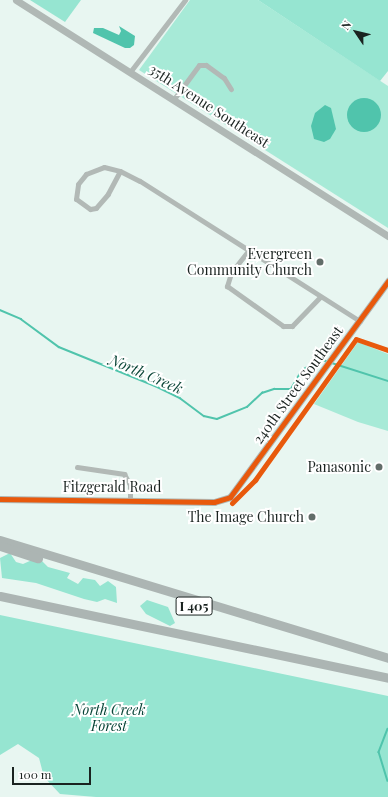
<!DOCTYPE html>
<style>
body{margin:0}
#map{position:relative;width:388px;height:797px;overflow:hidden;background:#e8f6f1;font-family:"Playfair Display",serif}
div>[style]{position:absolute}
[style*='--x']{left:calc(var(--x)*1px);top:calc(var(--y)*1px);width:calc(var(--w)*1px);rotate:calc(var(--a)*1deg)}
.green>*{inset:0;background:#a7ead7}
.forest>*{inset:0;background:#96e5d1}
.water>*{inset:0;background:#50c4ac}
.round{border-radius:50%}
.stream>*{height:1.5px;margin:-0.75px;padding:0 0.75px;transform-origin:0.75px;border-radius:0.75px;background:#50c4ac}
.street>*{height:5px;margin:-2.5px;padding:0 2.5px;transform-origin:2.5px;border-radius:2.5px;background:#b2b9b6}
.secondary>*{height:7px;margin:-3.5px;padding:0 3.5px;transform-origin:3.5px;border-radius:3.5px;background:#b0b8b5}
.highway>*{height:9px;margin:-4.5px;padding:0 4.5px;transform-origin:4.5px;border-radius:4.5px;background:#acb5b3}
.cycleway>*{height:5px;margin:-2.5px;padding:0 2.5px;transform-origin:2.5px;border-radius:2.5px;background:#e8590c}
.dots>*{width:11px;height:11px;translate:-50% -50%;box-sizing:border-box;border:2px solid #fff;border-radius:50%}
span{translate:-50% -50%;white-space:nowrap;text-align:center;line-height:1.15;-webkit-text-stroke:4px #fff;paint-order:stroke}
.shield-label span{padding:1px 3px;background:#fff;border:1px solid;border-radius:3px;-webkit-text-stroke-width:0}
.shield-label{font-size:13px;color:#1a2320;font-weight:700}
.street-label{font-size:14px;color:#1a2320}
.poi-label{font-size:14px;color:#1a2320}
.right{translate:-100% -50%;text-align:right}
.park-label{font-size:14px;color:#074437;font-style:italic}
.water-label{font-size:15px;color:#0f493b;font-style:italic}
.north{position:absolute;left:336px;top:12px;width:40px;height:40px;-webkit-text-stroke:3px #fff;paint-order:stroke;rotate:305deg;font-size:11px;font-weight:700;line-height:16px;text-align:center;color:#1a2320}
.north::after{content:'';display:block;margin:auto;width:14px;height:18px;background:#1a2320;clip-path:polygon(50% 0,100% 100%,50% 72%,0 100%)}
.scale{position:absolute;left:12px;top:767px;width:79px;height:18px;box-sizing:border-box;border:2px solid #1a2320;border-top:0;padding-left:5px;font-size:12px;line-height:14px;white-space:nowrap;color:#1a2320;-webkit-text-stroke:3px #fff;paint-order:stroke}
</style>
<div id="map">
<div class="green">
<i style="clip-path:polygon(190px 0,258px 0,388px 86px,388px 228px,139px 70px)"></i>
<i style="clip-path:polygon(358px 342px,388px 354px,388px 431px,358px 422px,314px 404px)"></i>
</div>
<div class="forest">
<i style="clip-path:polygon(30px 0,81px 0,65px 22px)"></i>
<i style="clip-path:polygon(258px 0,388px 0,388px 71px,380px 81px)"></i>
<i style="clip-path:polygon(10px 553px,16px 562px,23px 564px,32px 560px,42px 561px,48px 567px,70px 573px,67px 578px,78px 584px,83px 578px,95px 580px,100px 586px,108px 581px,116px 587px,117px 603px,105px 599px,97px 602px,84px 599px,36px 583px,2px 578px,0 558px)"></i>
<i style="clip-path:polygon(147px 600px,168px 607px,175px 623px,170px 626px,146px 614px,140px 606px)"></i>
<i style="clip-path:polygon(0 615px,388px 696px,388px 797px,96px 797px,60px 794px,44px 777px,39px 758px,18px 744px,0 755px)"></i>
</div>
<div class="water">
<i style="clip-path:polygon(119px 26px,135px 36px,134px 45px,130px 48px,125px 48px,93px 33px,94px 28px,103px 28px,119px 35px,121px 31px)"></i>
<i class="round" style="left:347px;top:98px;width:34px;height:34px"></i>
<i style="clip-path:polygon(325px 105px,331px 108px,336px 129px,330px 139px,324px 142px,314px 139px,311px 126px,315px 113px)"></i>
</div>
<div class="stream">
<i style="--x:0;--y:310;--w:23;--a:23"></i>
<i style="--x:21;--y:319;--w:47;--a:36.4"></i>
<i style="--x:59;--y:347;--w:104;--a:22.1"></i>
<i style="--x:155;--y:386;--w:28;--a:26"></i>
<i style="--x:180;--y:398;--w:30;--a:37"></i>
<i style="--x:204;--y:416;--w:13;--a:13"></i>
<i style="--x:217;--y:419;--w:32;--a:-22"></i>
<i style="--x:247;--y:407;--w:21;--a:-43"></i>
<i style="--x:262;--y:393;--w:13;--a:-18"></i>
<i style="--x:274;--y:389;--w:17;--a:0"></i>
<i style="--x:291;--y:389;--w:22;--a:-60"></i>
<i style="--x:302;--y:370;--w:21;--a:-28"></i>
<i style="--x:321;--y:360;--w:5;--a:11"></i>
<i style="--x:332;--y:363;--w:59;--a:17.8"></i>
<i style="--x:388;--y:729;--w:25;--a:111"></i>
<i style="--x:379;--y:752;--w:30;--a:73"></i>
</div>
<div class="street">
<i style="--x:130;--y:72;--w:91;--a:-52.6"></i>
<i style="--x:174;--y:99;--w:42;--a:-53.7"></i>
<i style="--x:199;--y:65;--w:7;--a:0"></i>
<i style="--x:206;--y:65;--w:22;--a:36"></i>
<i style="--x:224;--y:78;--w:13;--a:58"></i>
<i style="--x:120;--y:171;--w:26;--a:118"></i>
<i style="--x:108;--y:194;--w:18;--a:131"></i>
<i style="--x:96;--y:208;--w:6;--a:171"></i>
<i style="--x:90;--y:209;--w:17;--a:-144"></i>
<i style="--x:76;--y:199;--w:15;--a:-82"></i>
<i style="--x:78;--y:184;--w:13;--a:-51"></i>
<i style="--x:86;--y:174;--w:19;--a:-21"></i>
<i style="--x:104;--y:167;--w:16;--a:14"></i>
<i style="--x:120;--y:171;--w:22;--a:27"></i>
<i style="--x:140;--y:181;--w:261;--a:32.5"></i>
<i style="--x:248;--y:251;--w:28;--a:128"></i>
<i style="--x:231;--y:273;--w:14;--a:107"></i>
<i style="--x:227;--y:286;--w:69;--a:35.5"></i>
<i style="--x:283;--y:326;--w:9;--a:0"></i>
<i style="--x:292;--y:326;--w:40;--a:-46"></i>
<i style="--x:77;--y:467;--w:48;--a:8.5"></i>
<i style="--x:124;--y:474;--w:13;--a:61"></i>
<i style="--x:130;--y:485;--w:14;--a:90"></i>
</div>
<div class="secondary">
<i style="--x:16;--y:0;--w:441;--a:32.4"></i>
<i style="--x:0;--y:499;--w:214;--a:0.8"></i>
<i style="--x:214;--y:502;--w:17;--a:-17"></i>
<i style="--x:230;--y:497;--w:268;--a:-53.8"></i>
</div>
<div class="highway">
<i style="--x:0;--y:540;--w:406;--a:16.9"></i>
<i style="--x:0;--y:546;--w:40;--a:18"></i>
<i style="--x:0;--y:596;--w:397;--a:11.9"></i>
</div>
<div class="cycleway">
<i style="--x:0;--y:499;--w:214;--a:0.8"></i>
<i style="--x:214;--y:502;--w:17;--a:-17"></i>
<i style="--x:230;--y:497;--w:268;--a:-53.8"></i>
<i style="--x:232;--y:503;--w:33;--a:-45"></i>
<i style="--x:255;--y:480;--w:173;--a:-54.4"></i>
<i style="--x:356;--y:339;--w:34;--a:19"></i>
</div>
<div class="dots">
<i style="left:320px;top:262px;background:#626d69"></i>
<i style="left:379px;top:467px;background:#626d69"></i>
<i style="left:312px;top:517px;background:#626d69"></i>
</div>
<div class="shield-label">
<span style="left:194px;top:606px">I 405</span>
</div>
<div class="street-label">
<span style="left:209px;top:106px;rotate:33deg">35th Avenue Southeast</span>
<span style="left:298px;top:385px;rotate:-54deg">240th Street Southeast</span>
<span style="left:112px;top:487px">Fitzgerald Road</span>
</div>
<div class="poi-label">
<span class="right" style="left:312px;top:262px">Evergreen<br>Community Church</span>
<span class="right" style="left:371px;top:467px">Panasonic</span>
<span class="right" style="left:304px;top:517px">The Image Church</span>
</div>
<div class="park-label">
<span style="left:109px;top:718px">North Creek<br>Forest</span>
</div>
<div class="water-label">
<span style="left:146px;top:374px;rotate:23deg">North Creek</span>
</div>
<div class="north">N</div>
<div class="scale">100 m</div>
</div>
